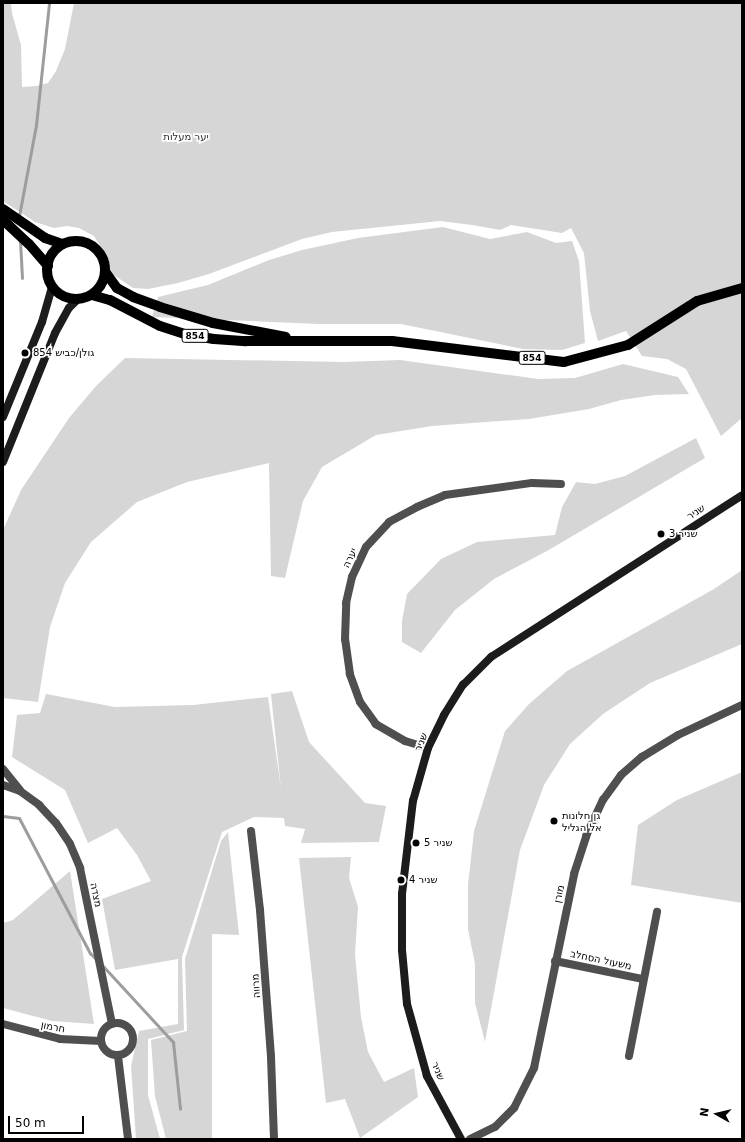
<!DOCTYPE html>
<meta charset="utf-8">
<style>
body{margin:0}
#map{position:relative;width:745px;height:1142px;overflow:hidden;background:#fff;font-family:"DejaVu Sans",Heebo,sans-serif}
div>[style]{position:absolute}
[style*='--x']{left:calc(var(--x)*1px);top:calc(var(--y)*1px);width:calc(var(--w)*1px);rotate:calc(var(--a)*1deg)}
.green>*{inset:0;background:#d6d6d6}
.stream>*{height:3px;margin:-1.5px;padding:0 1.5px;transform-origin:1.5px;border-radius:1.5px;background:#9d9d9d}
.street>*{height:8px;margin:-4px;padding:0 4px;transform-origin:4px;border-radius:4px;background:#4f4f4f}
.street>.ring{margin:-4px;padding:0;box-sizing:content-box;background:none;border:8px solid #4f4f4f;border-radius:50%}
.secondary>*{height:8px;margin:-4px;padding:0 4px;transform-origin:4px;border-radius:4px;background:#1c1c1c}
.primary>*{height:10px;margin:-5px;padding:0 5px;transform-origin:5px;border-radius:5px;background:#000}
.primary>.ring{margin:-5px;padding:0;box-sizing:content-box;background:none;border:10px solid #000;border-radius:50%}
.dots>*{width:11px;height:11px;translate:-50% -50%;box-sizing:border-box;border:2px solid #fff;border-radius:50%}
span{translate:-50% -50%;white-space:nowrap;text-align:center;line-height:1.15;-webkit-text-stroke:3.5px #fff;paint-order:stroke}
.shield-label span{padding:1px 3px;background:#fff;border:1px solid;border-radius:3px;-webkit-text-stroke-width:0}
.shield-label{font-size:9px;color:#000;font-weight:700}
.park-label{font-size:10px;color:#2d2d2d}
.poi-label{font-size:10px;color:#000}
.left{translate:0 -50%;text-align:left}
.street-label{font-size:10px;color:#000}
.frame{position:absolute;inset:0;border:4px solid #000;pointer-events:none}
.north{position:absolute;left:697px;top:1094px;width:40px;height:40px;-webkit-text-stroke:3px #fff;paint-order:stroke;rotate:278deg;font-size:11px;font-weight:700;line-height:16px;text-align:center;color:#000}
.north::after{content:'';display:block;margin:auto;width:14px;height:18px;background:#000;clip-path:polygon(50% 0,100% 100%,50% 72%,0 100%)}
.scale{position:absolute;left:8px;top:1116px;width:76px;height:18px;box-sizing:border-box;border:2px solid #000;border-top:0;padding-left:5px;font-size:12px;line-height:14px;white-space:nowrap;color:#000;-webkit-text-stroke:3px #fff;paint-order:stroke}
</style>
<div id="map">
<div class="green">
<i style="clip-path:polygon(3px 3px,11px 3px,12px 13px,21px 45px,22px 87px,36px 86px,48px 83px,56px 71px,65px 49px,74px 3px,742px 3px,742px 418px,721px 436px,686px 369px,667px 359px,642px 356px,626px 331px,598px 341px,590px 311px,584px 253px,571px 228px,562px 233px,511px 225px,500px 230px,472px 225px,440px 221px,332px 232px,302px 239px,209px 274px,178px 283px,148px 289px,133px 288px,108px 271px,103px 250px,94px 236px,79px 228px,67px 226px,54px 228px,35px 222px,3px 201px)"></i>
<i style="clip-path:polygon(443px 227px,490px 239px,527px 232px,556px 243px,572px 241px,579px 261px,585px 343px,562px 350px,523px 349px,401px 324px,319px 324px,152px 317px,158px 297px,208px 285px,269px 260px,302px 250px,358px 238px)"></i>
<i style="clip-path:polygon(125px 358px,344px 362px,400px 360px,538px 379px,575px 378px,623px 364px,678px 377px,689px 394px,655px 395px,621px 400px,589px 409px,529px 419px,432px 426px,376px 435px,322px 467px,303px 501px,285px 578px,271px 576px,269px 463px,187px 482px,137px 502px,91px 542px,65px 583px,50px 627px,38px 702px,3px 698px,3px 530px,21px 490px,69px 418px,96px 386px)"></i>
<i style="clip-path:polygon(696px 438px,705px 458px,547px 551px,494px 579px,455px 610px,421px 653px,402px 642px,402px 621px,407px 594px,441px 559px,477px 542px,555px 535px,562px 507px,576px 482px,595px 484px,625px 476px)"></i>
<i style="clip-path:polygon(742px 570px,742px 644px,650px 683px,603px 714px,570px 744px,544px 785px,520px 850px,485px 1042px,475px 1003px,475px 964px,468px 929px,468px 885px,474px 831px,505px 731px,529px 704px,567px 671px,714px 589px)"></i>
<i style="clip-path:polygon(292px 691px,309px 742px,365px 803px,386px 806px,379px 842px,301px 843px,305px 829px,285px 826px,284px 818px,254px 817px,222px 832px,182px 957px,184px 1030px,148px 1039px,148px 1095px,160px 1139px,136px 1139px,131px 1066px,139px 1031px,178px 1024px,178px 959px,115px 970px,102px 899px,151px 881px,137px 855px,117px 828px,88px 843px,65px 790px,12px 757px,17px 715px,40px 713px,46px 694px,115px 707px,193px 705px,268px 697px,281px 789px,271px 694px)"></i>
<i style="clip-path:polygon(742px 772px,742px 903px,631px 885px,638px 825px,677px 800px)"></i>
<i style="clip-path:polygon(228px 832px,239px 935px,212px 934px,212px 1139px,166px 1139px,155px 1096px,151px 1040px,187px 1031px,185px 959px,221px 841px)"></i>
<i style="clip-path:polygon(351px 857px,349px 878px,358px 907px,355px 955px,361px 1017px,368px 1052px,384px 1082px,414px 1068px,418px 1097px,360px 1138px,345px 1099px,326px 1103px,299px 858px)"></i>
<i style="clip-path:polygon(70px 871px,94px 1024px,52px 1021px,3px 1008px,3px 923px,13px 920px)"></i>
</div>
<div class="stream">
<i style="--x:19;--y:216;--w:93;--a:-79.4"></i>
<i style="--x:36;--y:125;--w:123;--a:-83.9"></i>
<i style="--x:20;--y:240;--w:38;--a:87"></i>
<i style="--x:3;--y:816;--w:16;--a:7"></i>
<i style="--x:19;--y:818;--w:153;--a:62.3"></i>
<i style="--x:90;--y:953;--w:10;--a:45"></i>
<i style="--x:102;--y:965;--w:105;--a:47.3"></i>
<i style="--x:173;--y:1042;--w:67;--a:84"></i>
</div>
<div class="street">
<i style="--x:428;--y:748;--w:24;--a:-163"></i>
<i style="--x:405;--y:741;--w:34;--a:-150"></i>
<i style="--x:376;--y:724;--w:27;--a:-126"></i>
<i style="--x:360;--y:702;--w:30;--a:-110"></i>
<i style="--x:350;--y:674;--w:35;--a:-98"></i>
<i style="--x:345;--y:639;--w:36;--a:-88"></i>
<i style="--x:346;--y:603;--w:27;--a:-77"></i>
<i style="--x:352;--y:577;--w:33;--a:-65"></i>
<i style="--x:366;--y:547;--w:34;--a:-47"></i>
<i style="--x:389;--y:522;--w:32;--a:-28"></i>
<i style="--x:417;--y:507;--w:30;--a:-23"></i>
<i style="--x:445;--y:495;--w:88;--a:-7.9"></i>
<i style="--x:532;--y:483;--w:29;--a:2"></i>
<i style="--x:3;--y:769;--w:26;--a:51"></i>
<i style="--x:3;--y:785;--w:18;--a:19"></i>
<i style="--x:20;--y:791;--w:24;--a:36"></i>
<i style="--x:39;--y:805;--w:25;--a:47"></i>
<i style="--x:56;--y:823;--w:25;--a:56"></i>
<i style="--x:70;--y:844;--w:26;--a:67"></i>
<i style="--x:80;--y:868;--w:159;--a:78.4"></i>
<i style="--x:251;--y:831;--w:80;--a:83.5"></i>
<i style="--x:260;--y:910;--w:147;--a:85.7"></i>
<i style="--x:271;--y:1057;--w:82;--a:87.9"></i>
<i style="--x:555;--y:961;--w:90;--a:11.6"></i>
<i class="ring" style="left:101px;top:1023px;width:24px;height:24px"></i>
<i style="--x:3;--y:1024;--w:59;--a:14.7"></i>
<i style="--x:60;--y:1039;--w:41;--a:2.8"></i>
<i style="--x:118;--y:1056;--w:84;--a:83.1"></i>
<i style="--x:629;--y:1056;--w:147;--a:-79"></i>
<i style="--x:470;--y:1139;--w:28;--a:-26"></i>
<i style="--x:495;--y:1127;--w:27;--a:-45"></i>
<i style="--x:514;--y:1108;--w:45;--a:-63.4"></i>
<i style="--x:534;--y:1068;--w:198;--a:-78.3"></i>
<i style="--x:574;--y:874;--w:40;--a:-72"></i>
<i style="--x:586;--y:836;--w:40;--a:-65"></i>
<i style="--x:603;--y:800;--w:31;--a:-54"></i>
<i style="--x:621;--y:775;--w:28;--a:-41"></i>
<i style="--x:642;--y:757;--w:42;--a:-31.4"></i>
<i style="--x:678;--y:735;--w:71;--a:-25.1"></i>
</div>
<div class="secondary">
<i style="--x:3;--y:417;--w:103;--a:-67.7"></i>
<i style="--x:42;--y:322;--w:37;--a:-74"></i>
<i style="--x:3;--y:462;--w:139;--a:-68"></i>
<i style="--x:55;--y:333;--w:29;--a:-61"></i>
<i style="--x:69;--y:308;--w:13;--a:-45"></i>
<i style="--x:461;--y:1139;--w:72;--a:-118.4"></i>
<i style="--x:427;--y:1076;--w:75;--a:-105.5"></i>
<i style="--x:407;--y:1004;--w:54;--a:-95.3"></i>
<i style="--x:402;--y:950;--w:56;--a:-90"></i>
<i style="--x:402;--y:894;--w:94;--a:-83.3"></i>
<i style="--x:413;--y:801;--w:55;--a:-74.2"></i>
<i style="--x:428;--y:748;--w:37;--a:-64"></i>
<i style="--x:444;--y:715;--w:36;--a:-58"></i>
<i style="--x:463;--y:685;--w:40;--a:-45"></i>
<i style="--x:491;--y:657;--w:299;--a:-32.8"></i>
</div>
<div class="primary">
<i style="--x:3;--y:209;--w:51;--a:34.6"></i>
<i style="--x:45;--y:238;--w:18;--a:19"></i>
<i style="--x:3;--y:220;--w:35;--a:43"></i>
<i style="--x:29;--y:244;--w:29;--a:49"></i>
<i class="ring" style="left:47px;top:241px;width:48px;height:48px"></i>
<i style="--x:106;--y:273;--w:19;--a:54"></i>
<i style="--x:117;--y:288;--w:18;--a:29"></i>
<i style="--x:133;--y:297;--w:29;--a:20"></i>
<i style="--x:160;--y:307;--w:55;--a:16.8"></i>
<i style="--x:213;--y:323;--w:74;--a:10.9"></i>
<i style="--x:92;--y:295;--w:19;--a:16"></i>
<i style="--x:110;--y:300;--w:56;--a:27.5"></i>
<i style="--x:160;--y:326;--w:26;--a:18"></i>
<i style="--x:185;--y:334;--w:29;--a:10"></i>
<i style="--x:214;--y:339;--w:32;--a:4"></i>
<i style="--x:246;--y:341;--w:146;--a:0"></i>
<i style="--x:392;--y:341;--w:173;--a:7"></i>
<i style="--x:564;--y:362;--w:66;--a:-14.9"></i>
<i style="--x:628;--y:345;--w:82;--a:-32.5"></i>
<i style="--x:697;--y:301;--w:47;--a:-16.1"></i>
</div>
<div class="dots">
<i style="left:25px;top:353px;background:#000"></i>
<i style="left:661px;top:534px;background:#000"></i>
<i style="left:554px;top:821px;background:#000"></i>
<i style="left:416px;top:843px;background:#000"></i>
<i style="left:401px;top:880px;background:#000"></i>
</div>
<div class="shield-label">
<span style="left:195px;top:336px">854</span>
<span style="left:532px;top:358px">854</span>
</div>
<div class="park-label">
<span style="left:186px;top:137px">יער מעלות</span>
</div>
<div class="poi-label">
<span class="left" style="left:33px;top:353px">גולן/כביש 854</span>
<span class="left" style="left:669px;top:534px">שניר 3</span>
<span class="left" style="left:562px;top:821px">גן חלונות<br>אל הגליל</span>
<span class="left" style="left:424px;top:843px">שניר 5</span>
<span class="left" style="left:409px;top:880px">שניר 4</span>
</div>
<div class="street-label">
<span style="left:696px;top:512px;rotate:-33deg">שניר</span>
<span style="left:350px;top:558px;rotate:-65deg">יערה</span>
<span style="left:421px;top:742px;rotate:-68deg">שניר</span>
<span style="left:559px;top:894px;rotate:-78deg">מורן</span>
<span style="left:96px;top:895px;rotate:78deg">מצדה</span>
<span style="left:601px;top:960px;rotate:12deg">משעול הסחלב</span>
<span style="left:256px;top:986px;rotate:-94deg">מרווה</span>
<span style="left:53px;top:1027px;rotate:11deg">חרמון</span>
<span style="left:438px;top:1071px;rotate:68deg">שניר</span>
</div>
<div class="frame"></div>
<div class="north">N</div>
<div class="scale">50 m</div>
</div>
